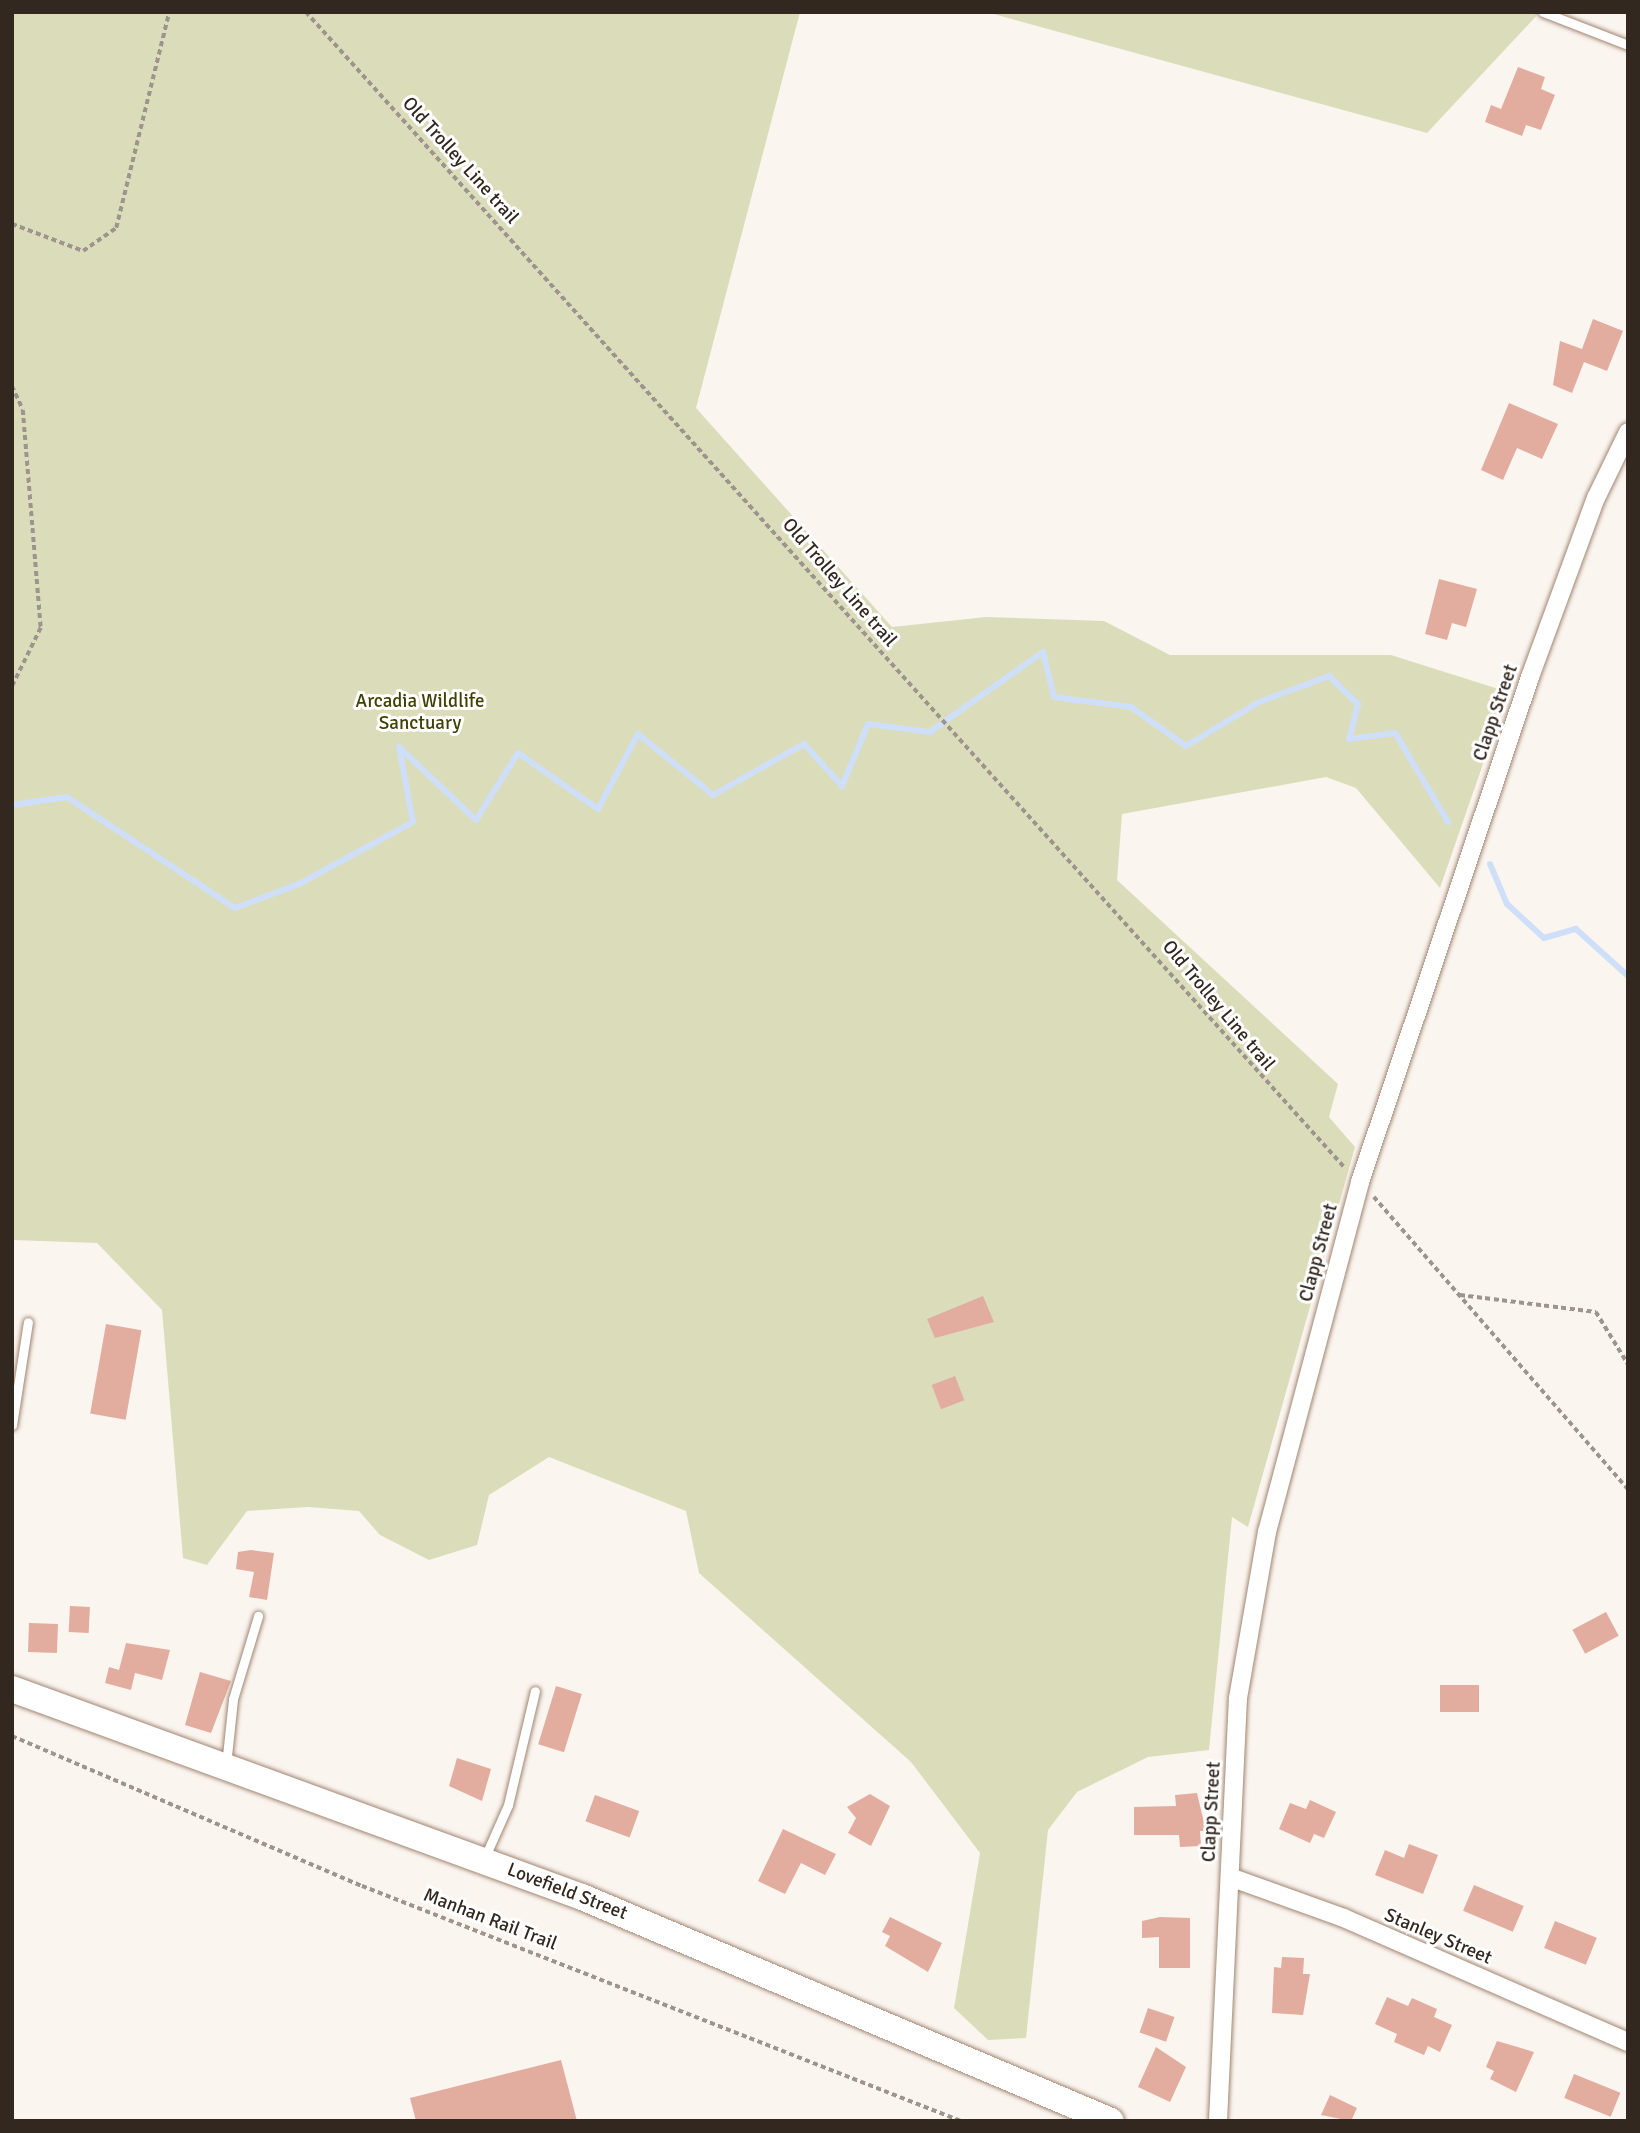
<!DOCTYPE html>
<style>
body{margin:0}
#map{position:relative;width:1640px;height:2133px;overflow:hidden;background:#fbf5f0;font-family:Signika,sans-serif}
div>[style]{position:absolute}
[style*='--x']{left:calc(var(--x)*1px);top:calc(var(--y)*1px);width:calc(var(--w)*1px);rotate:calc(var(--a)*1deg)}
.green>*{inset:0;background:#dbddba}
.stream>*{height:6px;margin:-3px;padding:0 3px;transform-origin:3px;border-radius:3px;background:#cfdff9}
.building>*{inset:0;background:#e2ac9f;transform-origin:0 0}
.path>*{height:3.5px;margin-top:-1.75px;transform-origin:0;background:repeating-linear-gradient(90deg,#9c948d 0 5px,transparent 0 8.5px)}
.roads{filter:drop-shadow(0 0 2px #a18671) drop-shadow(0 0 2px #a18671)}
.lane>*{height:9px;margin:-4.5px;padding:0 4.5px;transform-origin:4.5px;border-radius:4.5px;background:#fff}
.street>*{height:18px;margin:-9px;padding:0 9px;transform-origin:9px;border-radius:9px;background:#fff}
.secondary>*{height:26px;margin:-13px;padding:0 13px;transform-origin:13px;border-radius:13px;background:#fff}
span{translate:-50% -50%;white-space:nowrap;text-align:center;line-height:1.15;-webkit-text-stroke:6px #fff;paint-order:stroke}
.street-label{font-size:19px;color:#332820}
.park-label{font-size:19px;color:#404104}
.frame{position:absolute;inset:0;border:14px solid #332820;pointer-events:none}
</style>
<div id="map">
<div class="green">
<i style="clip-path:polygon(12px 12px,800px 12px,696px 408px,892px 627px,986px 617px,1104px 621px,1170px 655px,1391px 655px,1508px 692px,1440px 888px,1356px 788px,1326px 777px,1122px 814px,1117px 880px,1338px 1084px,1329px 1117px,1355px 1147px,1248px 1527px,1232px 1517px,1209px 1750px,1148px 1757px,1077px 1792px,1048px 1830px,1026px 2038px,988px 2040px,954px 2008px,980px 1853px,911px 1762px,699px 1573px,686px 1511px,549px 1457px,489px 1495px,477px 1545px,429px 1560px,380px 1535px,359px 1511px,308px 1507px,247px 1511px,207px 1565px,183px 1558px,162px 1310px,97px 1243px,12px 1240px)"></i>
<i style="clip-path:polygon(986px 12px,1540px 12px,1427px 133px)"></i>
</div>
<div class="stream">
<i style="--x:12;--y:805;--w:56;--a:-8.3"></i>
<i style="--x:67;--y:797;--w:201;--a:33.5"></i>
<i style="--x:235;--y:908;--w:68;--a:-20.6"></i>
<i style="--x:299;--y:884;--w:130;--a:-28.5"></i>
<i style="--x:413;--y:822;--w:76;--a:-100.6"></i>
<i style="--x:399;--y:747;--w:106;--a:43.5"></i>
<i style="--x:476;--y:820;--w:79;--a:-57.9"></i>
<i style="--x:518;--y:753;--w:98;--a:35"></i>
<i style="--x:598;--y:809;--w:85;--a:-61.9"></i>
<i style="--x:638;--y:734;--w:97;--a:39.1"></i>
<i style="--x:713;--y:795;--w:104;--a:-29.3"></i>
<i style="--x:804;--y:744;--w:57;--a:47.9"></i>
<i style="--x:842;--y:786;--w:67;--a:-67.2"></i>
<i style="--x:868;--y:724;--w:63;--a:7.4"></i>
<i style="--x:930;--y:732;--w:138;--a:-35.3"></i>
<i style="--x:1043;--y:652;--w:46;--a:76.3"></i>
<i style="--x:1054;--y:697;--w:78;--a:7.4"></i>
<i style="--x:1131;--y:707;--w:67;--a:35.3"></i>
<i style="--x:1186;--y:746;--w:85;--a:-31.1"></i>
<i style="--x:1259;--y:702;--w:75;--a:-20.4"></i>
<i style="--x:1329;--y:676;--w:40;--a:44"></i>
<i style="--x:1358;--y:704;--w:36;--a:104"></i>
<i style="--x:1349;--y:739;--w:46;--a:-7.4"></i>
<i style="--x:1395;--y:733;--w:104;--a:59.2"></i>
<i style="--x:1490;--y:864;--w:43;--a:67"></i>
<i style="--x:1507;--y:904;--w:50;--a:42.6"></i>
<i style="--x:1544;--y:938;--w:33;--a:-16"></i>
<i style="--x:1576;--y:929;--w:70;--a:42.1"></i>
</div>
<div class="building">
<i style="clip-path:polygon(1518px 67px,1545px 77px,1541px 89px,1555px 95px,1541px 130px,1526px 125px,1522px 136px,1485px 122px,1491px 105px,1501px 109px)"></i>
<i style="clip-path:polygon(1593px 319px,1623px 331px,1607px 371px,1584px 362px,1572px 393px,1553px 385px,1560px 341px,1582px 349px)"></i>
<i style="clip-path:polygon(1509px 403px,1558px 424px,1542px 459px,1517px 448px,1503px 480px,1481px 470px)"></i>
<i style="clip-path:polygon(1439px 579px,1477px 589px,1466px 627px,1452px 623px,1447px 640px,1425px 634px)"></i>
<i style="clip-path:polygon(983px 1296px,994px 1322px,935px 1338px,927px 1319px)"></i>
<i style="left:106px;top:1324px;width:36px;height:91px;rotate:10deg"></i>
<i style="left:955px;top:1376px;width:26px;height:25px;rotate:69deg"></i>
<i style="clip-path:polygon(251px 1550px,274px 1553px,267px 1600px,249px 1597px,254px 1572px,236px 1569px,238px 1552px)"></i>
<i style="left:70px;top:1606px;width:20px;height:26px;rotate:3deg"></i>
<i style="left:1606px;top:1612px;width:27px;height:38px;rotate:62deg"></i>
<i style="left:29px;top:1623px;width:29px;height:29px;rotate:2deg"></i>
<i style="clip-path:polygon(126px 1643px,170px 1650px,162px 1680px,135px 1673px,131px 1690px,105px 1683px,109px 1667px,119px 1670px)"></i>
<i style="clip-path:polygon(200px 1672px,231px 1681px,211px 1733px,185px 1725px)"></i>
<i style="left:1440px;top:1685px;width:39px;height:27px"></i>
<i style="left:556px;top:1686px;width:27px;height:61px;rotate:17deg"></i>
<i style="clip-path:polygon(457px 1758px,491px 1769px,482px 1801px,449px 1786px)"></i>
<i style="clip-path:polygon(1197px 1793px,1206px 1831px,1200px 1831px,1201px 1846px,1180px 1847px,1179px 1835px,1134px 1835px,1134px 1807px,1176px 1806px,1175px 1795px)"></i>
<i style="clip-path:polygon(870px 1794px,890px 1806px,871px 1846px,848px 1833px,856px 1818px,847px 1807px)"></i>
<i style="left:595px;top:1795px;width:47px;height:28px;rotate:20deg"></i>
<i style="clip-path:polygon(1310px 1800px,1336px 1812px,1324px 1838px,1314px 1834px,1310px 1843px,1279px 1829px,1290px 1803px,1306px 1809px)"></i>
<i style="clip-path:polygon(783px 1829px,836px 1854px,825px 1875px,801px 1863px,785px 1894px,758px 1881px)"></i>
<i style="clip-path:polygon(1409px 1844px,1438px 1855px,1423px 1894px,1375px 1875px,1385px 1850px,1404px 1858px)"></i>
<i style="left:1474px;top:1885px;width:54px;height:28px;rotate:23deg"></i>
<i style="clip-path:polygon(890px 1917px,942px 1943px,928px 1972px,885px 1946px,890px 1936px,882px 1932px)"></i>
<i style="clip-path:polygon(1160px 1917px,1190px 1918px,1190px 1968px,1159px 1968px,1159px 1937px,1142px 1938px,1142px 1921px)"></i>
<i style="left:1555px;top:1921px;width:45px;height:29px;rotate:22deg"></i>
<i style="clip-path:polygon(1282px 1957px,1304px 1958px,1303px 1974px,1310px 1974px,1303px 2015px,1272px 2013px,1274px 1967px,1281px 1968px)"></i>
<i style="clip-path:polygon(1387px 1997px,1408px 2006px,1412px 1998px,1437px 2009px,1434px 2017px,1452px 2025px,1440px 2052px,1428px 2046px,1424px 2055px,1394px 2042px,1397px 2034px,1375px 2024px)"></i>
<i style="left:1148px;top:2008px;width:28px;height:26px;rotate:19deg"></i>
<i style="clip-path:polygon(1497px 2041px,1534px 2052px,1516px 2092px,1490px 2079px,1494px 2071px,1486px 2067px)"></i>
<i style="clip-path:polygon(1156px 2047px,1186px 2067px,1170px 2102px,1138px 2087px)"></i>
<i style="clip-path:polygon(561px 2060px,577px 2121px,416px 2121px,410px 2098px)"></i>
<i style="left:1574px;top:2074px;width:50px;height:26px;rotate:22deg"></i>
<i style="clip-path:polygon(1330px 2095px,1357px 2108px,1351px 2121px,1321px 2115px)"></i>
</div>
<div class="path">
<i style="--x:306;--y:12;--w:1554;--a:48.05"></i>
<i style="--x:12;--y:224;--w:76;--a:20.8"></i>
<i style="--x:83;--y:251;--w:40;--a:-34.9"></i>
<i style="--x:116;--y:228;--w:222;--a:-76.2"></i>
<i style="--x:12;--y:386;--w:26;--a:65"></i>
<i style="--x:23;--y:410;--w:219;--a:85.3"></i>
<i style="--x:41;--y:628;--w:66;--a:116.2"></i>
<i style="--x:1374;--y:1197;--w:387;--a:49"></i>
<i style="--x:1460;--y:1295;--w:137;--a:7.1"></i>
<i style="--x:1596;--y:1312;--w:61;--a:58.4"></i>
<i style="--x:12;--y:1736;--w:381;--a:23.2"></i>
<i style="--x:362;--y:1886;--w:643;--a:21.42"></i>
</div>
<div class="roads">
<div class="lane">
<i style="--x:1543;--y:12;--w:91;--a:21.2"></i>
<i style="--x:12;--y:1425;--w:104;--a:-81.2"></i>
<i style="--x:226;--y:1765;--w:66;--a:-83.9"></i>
<i style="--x:233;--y:1699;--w:87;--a:-73.2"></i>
<i style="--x:484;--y:1859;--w:59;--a:-66"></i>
<i style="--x:508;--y:1805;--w:117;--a:-76.7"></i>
</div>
<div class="street">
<i style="--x:1230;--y:1877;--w:121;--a:19.8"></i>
<i style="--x:1344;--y:1918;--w:310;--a:23.6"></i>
<i style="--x:1218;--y:2121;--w:423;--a:-87.3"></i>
<i style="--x:1238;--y:1698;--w:169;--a:-80.1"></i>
<i style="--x:1267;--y:1532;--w:362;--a:-75.1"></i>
<i style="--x:1360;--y:1182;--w:533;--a:-71.4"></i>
<i style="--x:1530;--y:677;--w:191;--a:-69.8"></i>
<i style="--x:1596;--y:498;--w:73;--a:-64.1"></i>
</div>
<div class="secondary">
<i style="--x:12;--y:1689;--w:607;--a:20.05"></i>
<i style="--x:582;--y:1897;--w:574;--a:22.95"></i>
</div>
</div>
<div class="street-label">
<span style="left:460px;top:161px;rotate:48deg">Old Trolley Line trail</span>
<span style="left:839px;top:583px;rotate:49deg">Old Trolley Line trail</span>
<span style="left:1496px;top:713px;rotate:-71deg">Clapp Street</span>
<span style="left:1218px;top:1006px;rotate:50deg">Old Trolley Line trail</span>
<span style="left:1319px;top:1253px;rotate:-75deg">Clapp Street</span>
<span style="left:1212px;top:1812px;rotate:-87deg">Clapp Street</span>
<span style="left:567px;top:1892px;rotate:21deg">Lovefield Street</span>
<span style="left:490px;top:1920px;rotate:21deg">Manhan Rail Trail</span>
<span style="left:1438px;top:1937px;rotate:23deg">Stanley Street</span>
</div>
<div class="park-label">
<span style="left:420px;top:713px">Arcadia Wildlife<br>Sanctuary</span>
</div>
<div class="frame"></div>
</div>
